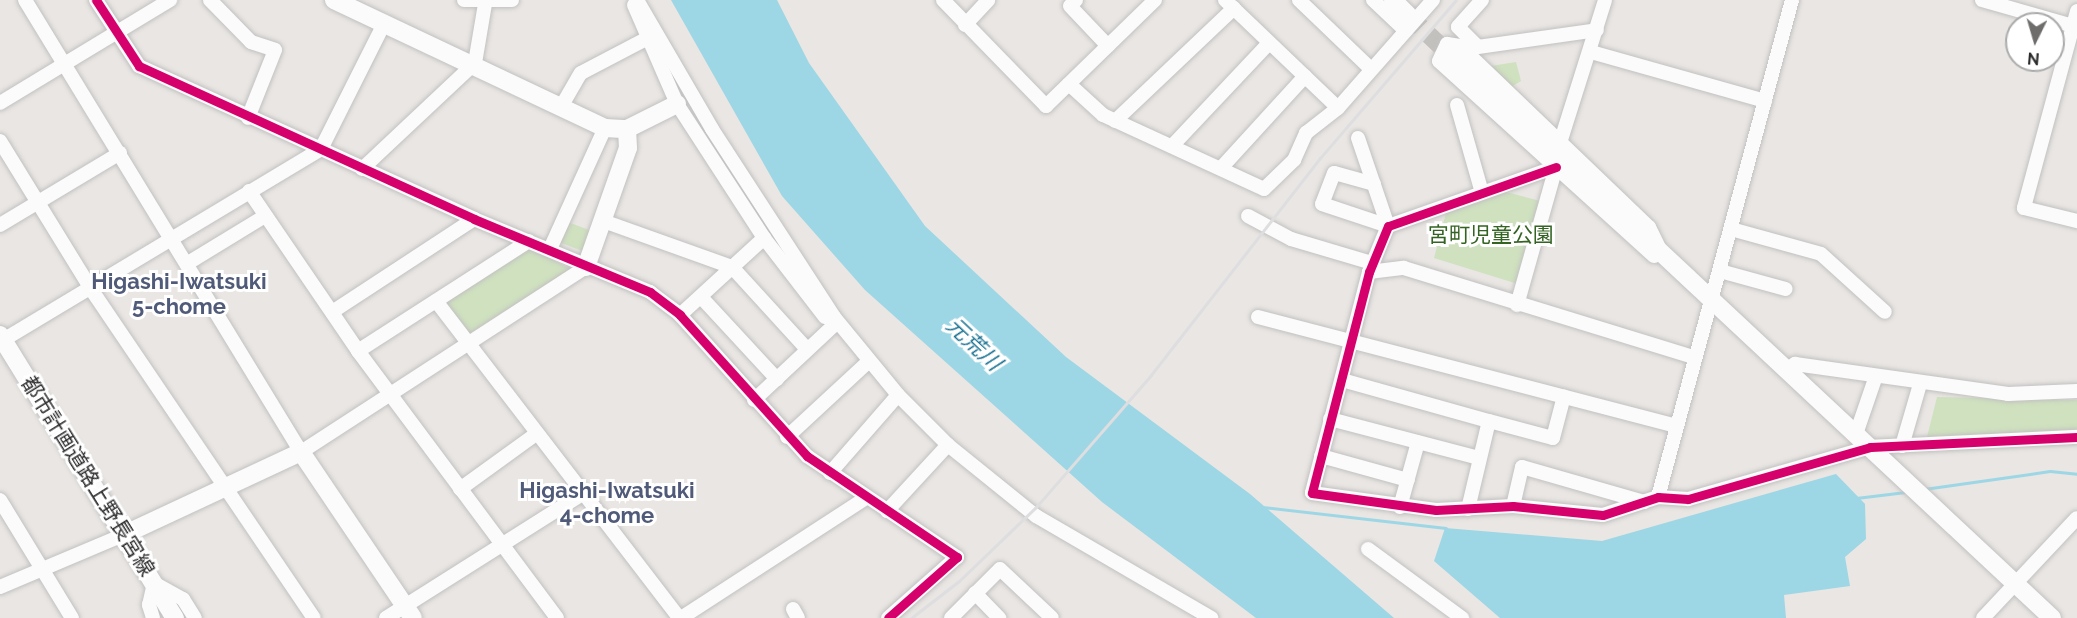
<!DOCTYPE html>
<meta charset="utf-8">
<style>
body{margin:0}
#map{position:relative;width:2077px;height:618px;overflow:hidden;background:#e9e6e3;font-family:Raleway,"Noto Sans JP",sans-serif}
div>[style]{position:absolute}
[style*='--x']{left:calc(var(--x)*1px);top:calc(var(--y)*1px);width:calc(var(--w)*1px);rotate:calc(var(--a)*1deg)}
.green>*{inset:0;background:#cfe1bf;transform-origin:0 0}
.water>*{inset:0;background:#9dd6e4}
.stream>*{height:3px;margin:-1.5px;padding:0 1.5px;transform-origin:1.5px;border-radius:1.5px;background:#9dd6e4}
.secondary-tunnel>*{height:18px;margin-top:-9px;transform-origin:0;background:repeating-linear-gradient(90deg,#c3c1be 0 18px,transparent 0 27px)}
.roads{filter:drop-shadow(0 0 2px #c2c1c1) drop-shadow(0 0 2px #c2c1c1)}
.street>*{height:14px;margin:-7px;padding:0 7px;transform-origin:7px;border-radius:7px;background:#fcfbfb}
.secondary>*{height:18px;margin:-9px;padding:0 9px;transform-origin:9px;border-radius:9px;background:#fcfbfb}
.rail>*{height:3px;margin:-1.5px;padding:0 1.5px;transform-origin:1.5px;border-radius:1.5px;background:#dedee0}
.cycleway>*{height:9px;margin:-4.5px;padding:0 4.5px;transform-origin:4.5px;border-radius:4.5px;background:#d6006c}
span{translate:-50% -50%;white-space:nowrap;text-align:center;line-height:1.15;-webkit-text-stroke:6px #fff;paint-order:stroke}
.park-label{font-size:21px;color:#346322}
.street-label{font-size:21px;color:#2c2c2c}
.neighbourhood-label{font-size:22px;color:#505a79;font-weight:700}
.water-label{font-size:22px;color:#1a7192;font-style:italic}
.north{position:absolute;left:2005px;top:12px;width:60px;height:60px;box-sizing:border-box;background:#fff;border:2px solid #ababab;border-radius:50%;rotate:185deg;font-size:16px;font-weight:700;line-height:24px;text-align:center;color:#2c2c2c}
.north::after{content:'';display:block;margin:auto;width:21px;height:27px;background:#6e6d6c;clip-path:polygon(50% 0,100% 100%,50% 72%,0 100%)}
</style>
<div id="map">
<div class="green">
<i style="clip-path:polygon(1516px 62px,1521px 81px,1511px 87px,1491px 66px)"></i>
<i style="clip-path:polygon(1503px 191px,1540px 201px,1518px 284px,1434px 258px,1447px 209px)"></i>
<i style="left:568px;top:222px;width:26px;height:22px;rotate:21deg"></i>
<i style="clip-path:polygon(528px 248px,571px 269px,466px 336px,444px 301px)"></i>
<i style="clip-path:polygon(1937px 397px,2077px 400px,2077px 430px,1927px 437px)"></i>
</div>
<div class="water">
<i style="clip-path:polygon(671px 0,777px 0,809px 63px,925px 226px,1066px 357px,1250px 494px,1394px 618px,1256px 618px,1102px 502px,865px 290px,782px 196px)"></i>
<i style="clip-path:polygon(1836px 474px,1865px 504px,1866px 539px,1845px 557px,1850px 586px,1784px 595px,1786px 618px,1500px 618px,1434px 561px,1445px 528px,1602px 541px)"></i>
</div>
<div class="stream">
<i style="--x:1924;--y:489;--w:127;--a:-8.1"></i>
<i style="--x:2050;--y:471;--w:27;--a:6"></i>
<i style="--x:1856;--y:498;--w:50;--a:-6.8"></i>
<i style="--x:1262;--y:507;--w:185;--a:6.5"></i>
</div>
<div class="secondary-tunnel">
<i style="--x:1408;--y:15;--w:62;--a:43.7"></i>
</div>
<div class="roads">
<div class="street">
<i style="--x:25;--y:0;--w:530;--a:58.59"></i>
<i style="--x:301;--y:452;--w:340;--a:-33"></i>
<i style="--x:96;--y:0;--w:79;--a:56.9"></i>
<i style="--x:139;--y:66;--w:368;--a:24.5"></i>
<i style="--x:474;--y:219;--w:191;--a:22.5"></i>
<i style="--x:650;--y:292;--w:38;--a:37"></i>
<i style="--x:680;--y:315;--w:190;--a:48"></i>
<i style="--x:807;--y:456;--w:181;--a:34"></i>
<i style="--x:957;--y:557;--w:92;--a:138.5"></i>
<i style="--x:210;--y:0;--w:59;--a:45.7"></i>
<i style="--x:251;--y:42;--w:25;--a:18"></i>
<i style="--x:275;--y:50;--w:73;--a:111.7"></i>
<i style="--x:464;--y:0;--w:48;--a:0"></i>
<i style="--x:637;--y:0;--w:149;--a:59.8"></i>
<i style="--x:712;--y:129;--w:224;--a:57"></i>
<i style="--x:834;--y:317;--w:101;--a:50.6"></i>
<i style="--x:898;--y:395;--w:71;--a:45"></i>
<i style="--x:948;--y:445;--w:113;--a:38.9"></i>
<i style="--x:1036;--y:516;--w:203;--a:30.2"></i>
<i style="--x:943;--y:0;--w:148;--a:45.8"></i>
<i style="--x:1046;--y:106;--w:152;--a:-44.2"></i>
<i style="--x:1076;--y:0;--w:8;--a:135"></i>
<i style="--x:1070;--y:6;--w:55;--a:46.5"></i>
<i style="--x:1225;--y:0;--w:156;--a:43.7"></i>
<i style="--x:1299;--y:0;--w:100;--a:43.8"></i>
<i style="--x:1373;--y:0;--w:45;--a:43.2"></i>
<i style="--x:1482;--y:0;--w:36;--a:132"></i>
<i style="--x:1458;--y:27;--w:28;--a:45"></i>
<i style="--x:1478;--y:47;--w:120;--a:-8.1"></i>
<i style="--x:1982;--y:0;--w:99;--a:15.9"></i>
<i style="--x:634;--y:5;--w:108;--a:66.5"></i>
<i style="--x:677;--y:104;--w:160;--a:57"></i>
<i style="--x:764;--y:238;--w:100;--a:52.3"></i>
<i style="--x:2077;--y:11;--w:204;--a:105.1"></i>
<i style="--x:2024;--y:208;--w:55;--a:13.8"></i>
<i style="--x:965;--y:25;--w:34;--a:-47"></i>
<i style="--x:1591;--y:52;--w:181;--a:15.7"></i>
<i style="--x:1069;--y:84;--w:46;--a:42.4"></i>
<i style="--x:1103;--y:115;--w:177;--a:24.7"></i>
<i style="--x:1264;--y:189;--w:42;--a:-44"></i>
<i style="--x:1294;--y:160;--w:30;--a:-66"></i>
<i style="--x:1306;--y:133;--w:41;--a:-38"></i>
<i style="--x:1338;--y:108;--w:144;--a:-48.7"></i>
<i style="--x:0;--y:103;--w:199;--a:-31.2"></i>
<i style="--x:1457;--y:105;--w:91;--a:74.1"></i>
<i style="--x:561;--y:107;--w:39;--a:-60"></i>
<i style="--x:581;--y:73;--w:76;--a:-27.6"></i>
<i style="--x:1115;--y:121;--w:164;--a:-43.5"></i>
<i style="--x:1358;--y:138;--w:93;--a:71.2"></i>
<i style="--x:0;--y:141;--w:174;--a:58.4"></i>
<i style="--x:91;--y:289;--w:397;--a:55.9"></i>
<i style="--x:1560;--y:143;--w:150;--a:-72.5"></i>
<i style="--x:1172;--y:146;--w:141;--a:-46.7"></i>
<i style="--x:1222;--y:167;--w:123;--a:-47.6"></i>
<i style="--x:1556;--y:167;--w:178;--a:160.6"></i>
<i style="--x:1388;--y:226;--w:50;--a:112.4"></i>
<i style="--x:1369;--y:272;--w:228;--a:104.5"></i>
<i style="--x:1312;--y:493;--w:125;--a:7.8"></i>
<i style="--x:1436;--y:510;--w:77;--a:-3"></i>
<i style="--x:1513;--y:506;--w:90;--a:5.7"></i>
<i style="--x:1603;--y:515;--w:58;--a:-18.1"></i>
<i style="--x:1658;--y:497;--w:30;--a:4"></i>
<i style="--x:1688;--y:499;--w:189;--a:-15.9"></i>
<i style="--x:1870;--y:447;--w:207;--a:-2.8"></i>
<i style="--x:362;--y:169;--w:155;--a:-43.2"></i>
<i style="--x:475;--y:63;--w:60;--a:-80.4"></i>
<i style="--x:1374;--y:184;--w:41;--a:-164.6"></i>
<i style="--x:1334;--y:173;--w:33;--a:111"></i>
<i style="--x:1322;--y:204;--w:70;--a:18.4"></i>
<i style="--x:249;--y:191;--w:194;--a:55.7"></i>
<i style="--x:358;--y:351;--w:333;--a:53.3"></i>
<i style="--x:1248;--y:216;--w:49;--a:28.1"></i>
<i style="--x:1291;--y:239;--w:84;--a:16.5"></i>
<i style="--x:606;--y:222;--w:134;--a:19.7"></i>
<i style="--x:732;--y:267;--w:111;--a:47.6"></i>
<i style="--x:0;--y:225;--w:140;--a:-31"></i>
<i style="--x:1731;--y:229;--w:93;--a:15.5"></i>
<i style="--x:1821;--y:254;--w:86;--a:42.2"></i>
<i style="--x:550;--y:249;--w:133;--a:-65.6"></i>
<i style="--x:1654;--y:256;--w:290;--a:-137.8"></i>
<i style="--x:1439;--y:61;--w:19;--a:-65"></i>
<i style="--x:1447;--y:44;--w:13;--a:9"></i>
<i style="--x:1460;--y:46;--w:262;--a:43.8"></i>
<i style="--x:1649;--y:227;--w:25;--a:64"></i>
<i style="--x:188;--y:263;--w:90;--a:-31.4"></i>
<i style="--x:1720;--y:271;--w:68;--a:15.3"></i>
<i style="--x:1369;--y:272;--w:35;--a:-7"></i>
<i style="--x:1404;--y:268;--w:302;--a:17.1"></i>
<i style="--x:701;--y:297;--w:112;--a:47.2"></i>
<i style="--x:436;--y:301;--w:399;--a:52.5"></i>
<i style="--x:1517;--y:305;--w:143;--a:-74.2"></i>
<i style="--x:332;--y:312;--w:170;--a:-33.2"></i>
<i style="--x:680;--y:315;--w:114;--a:-42.5"></i>
<i style="--x:1258;--y:317;--w:431;--a:14.6"></i>
<i style="--x:0;--y:342;--w:375;--a:-31"></i>
<i style="--x:321;--y:149;--w:142;--a:-63.3"></i>
<i style="--x:358;--y:351;--w:203;--a:-32.8"></i>
<i style="--x:1788;--y:369;--w:9;--a:-36"></i>
<i style="--x:1795;--y:364;--w:215;--a:8"></i>
<i style="--x:2008;--y:394;--w:69;--a:-2.5"></i>
<i style="--x:1342;--y:380;--w:153;--a:15.6"></i>
<i style="--x:754;--y:400;--w:107;--a:-43.1"></i>
<i style="--x:1330;--y:419;--w:154;--a:14.7"></i>
<i style="--x:1856;--y:434;--w:61;--a:-71"></i>
<i style="--x:787;--y:437;--w:112;--a:-42.8"></i>
<i style="--x:1902;--y:446;--w:65;--a:-73.8"></i>
<i style="--x:1321;--y:456;--w:90;--a:15.4"></i>
<i style="--x:830;--y:473;--w:103;--a:-48.9"></i>
<i style="--x:460;--y:489;--w:94;--a:-35.9"></i>
<i style="--x:1658;--y:497;--w:515;--a:-74.91"></i>
<i style="--x:0;--y:500;--w:138;--a:58.6"></i>
<i style="--x:1513;--y:506;--w:40;--a:-77"></i>
<i style="--x:1522;--y:467;--w:127;--a:16"></i>
<i style="--x:1400;--y:507;--w:67;--a:-74.5"></i>
<i style="--x:1468;--y:509;--w:90;--a:-76.6"></i>
<i style="--x:1489;--y:421;--w:66;--a:14.9"></i>
<i style="--x:1553;--y:438;--w:43;--a:-75.3"></i>
<i style="--x:887;--y:511;--w:90;--a:-47.3"></i>
<i style="--x:1368;--y:549;--w:117;--a:36.3"></i>
<i style="--x:0;--y:587;--w:134;--a:-22.9"></i>
<i style="--x:975;--y:593;--w:35;--a:46"></i>
<i style="--x:793;--y:609;--w:10;--a:61"></i>
<i style="--x:153;--y:618;--w:14;--a:-107"></i>
<i style="--x:149;--y:605;--w:23;--a:-77"></i>
<i style="--x:154;--y:583;--w:33;--a:29"></i>
<i style="--x:183;--y:599;--w:22;--a:58"></i>
<i style="--x:386;--y:618;--w:232;--a:-32.3"></i>
<i style="--x:681;--y:618;--w:221;--a:-33"></i>
<i style="--x:951;--y:618;--w:69;--a:-45"></i>
<i style="--x:1000;--y:569;--w:71;--a:43.3"></i>
<i style="--x:1983;--y:618;--w:137;--a:-46.8"></i>
</div>
<div class="secondary">
<i style="--x:334;--y:0;--w:300;--a:25.3"></i>
<i style="--x:605;--y:128;--w:22;--a:3"></i>
<i style="--x:627;--y:129;--w:56;--a:-26.6"></i>
<i style="--x:1393;--y:0;--w:21;--a:45"></i>
<i style="--x:1453;--y:58;--w:820;--a:43.07"></i>
<i style="--x:586;--y:267;--w:126;--a:-70.6"></i>
<i style="--x:628;--y:148;--w:19;--a:-93"></i>
<i style="--x:0;--y:335;--w:333;--a:58.3"></i>
<i style="--x:123;--y:535;--w:196;--a:-25"></i>
<i style="--x:301;--y:452;--w:200;--a:56"></i>
</div>
</div>
<div class="rail">
<i style="--x:911;--y:618;--w:61;--a:-37.6"></i>
<i style="--x:959;--y:581;--w:107;--a:-43.9"></i>
<i style="--x:1036;--y:507;--w:175;--a:-48.9"></i>
<i style="--x:1151;--y:375;--w:275;--a:-52.1"></i>
<i style="--x:1320;--y:158;--w:208;--a:-49.3"></i>
</div>
<div class="cycleway">
<i style="--x:96;--y:0;--w:79;--a:56.9"></i>
<i style="--x:139;--y:66;--w:368;--a:24.5"></i>
<i style="--x:474;--y:219;--w:191;--a:22.5"></i>
<i style="--x:650;--y:292;--w:38;--a:37"></i>
<i style="--x:680;--y:315;--w:190;--a:48"></i>
<i style="--x:807;--y:456;--w:181;--a:34"></i>
<i style="--x:957;--y:557;--w:92;--a:138.5"></i>
<i style="--x:1556;--y:167;--w:178;--a:160.6"></i>
<i style="--x:1388;--y:226;--w:50;--a:112.4"></i>
<i style="--x:1369;--y:272;--w:228;--a:104.5"></i>
<i style="--x:1312;--y:493;--w:125;--a:7.8"></i>
<i style="--x:1436;--y:510;--w:77;--a:-3"></i>
<i style="--x:1513;--y:506;--w:90;--a:5.7"></i>
<i style="--x:1603;--y:515;--w:58;--a:-18.1"></i>
<i style="--x:1658;--y:497;--w:30;--a:4"></i>
<i style="--x:1688;--y:499;--w:189;--a:-15.9"></i>
<i style="--x:1870;--y:447;--w:207;--a:-2.8"></i>
</div>
<div class="park-label">
<span style="left:1491px;top:235px">宮町児童公園</span>
</div>
<div class="street-label">
<span style="left:88px;top:476px;rotate:58deg">都市計画道路上野長宮線</span>
</div>
<div class="neighbourhood-label">
<span style="left:179px;top:294px">Higashi-Iwatsuki<br>5-chome</span>
<span style="left:607px;top:503px">Higashi-Iwatsuki<br>4-chome</span>
</div>
<div class="water-label">
<span style="left:974px;top:344px;rotate:43deg">元荒川</span>
</div>
<div class="north">N</div>
</div>
